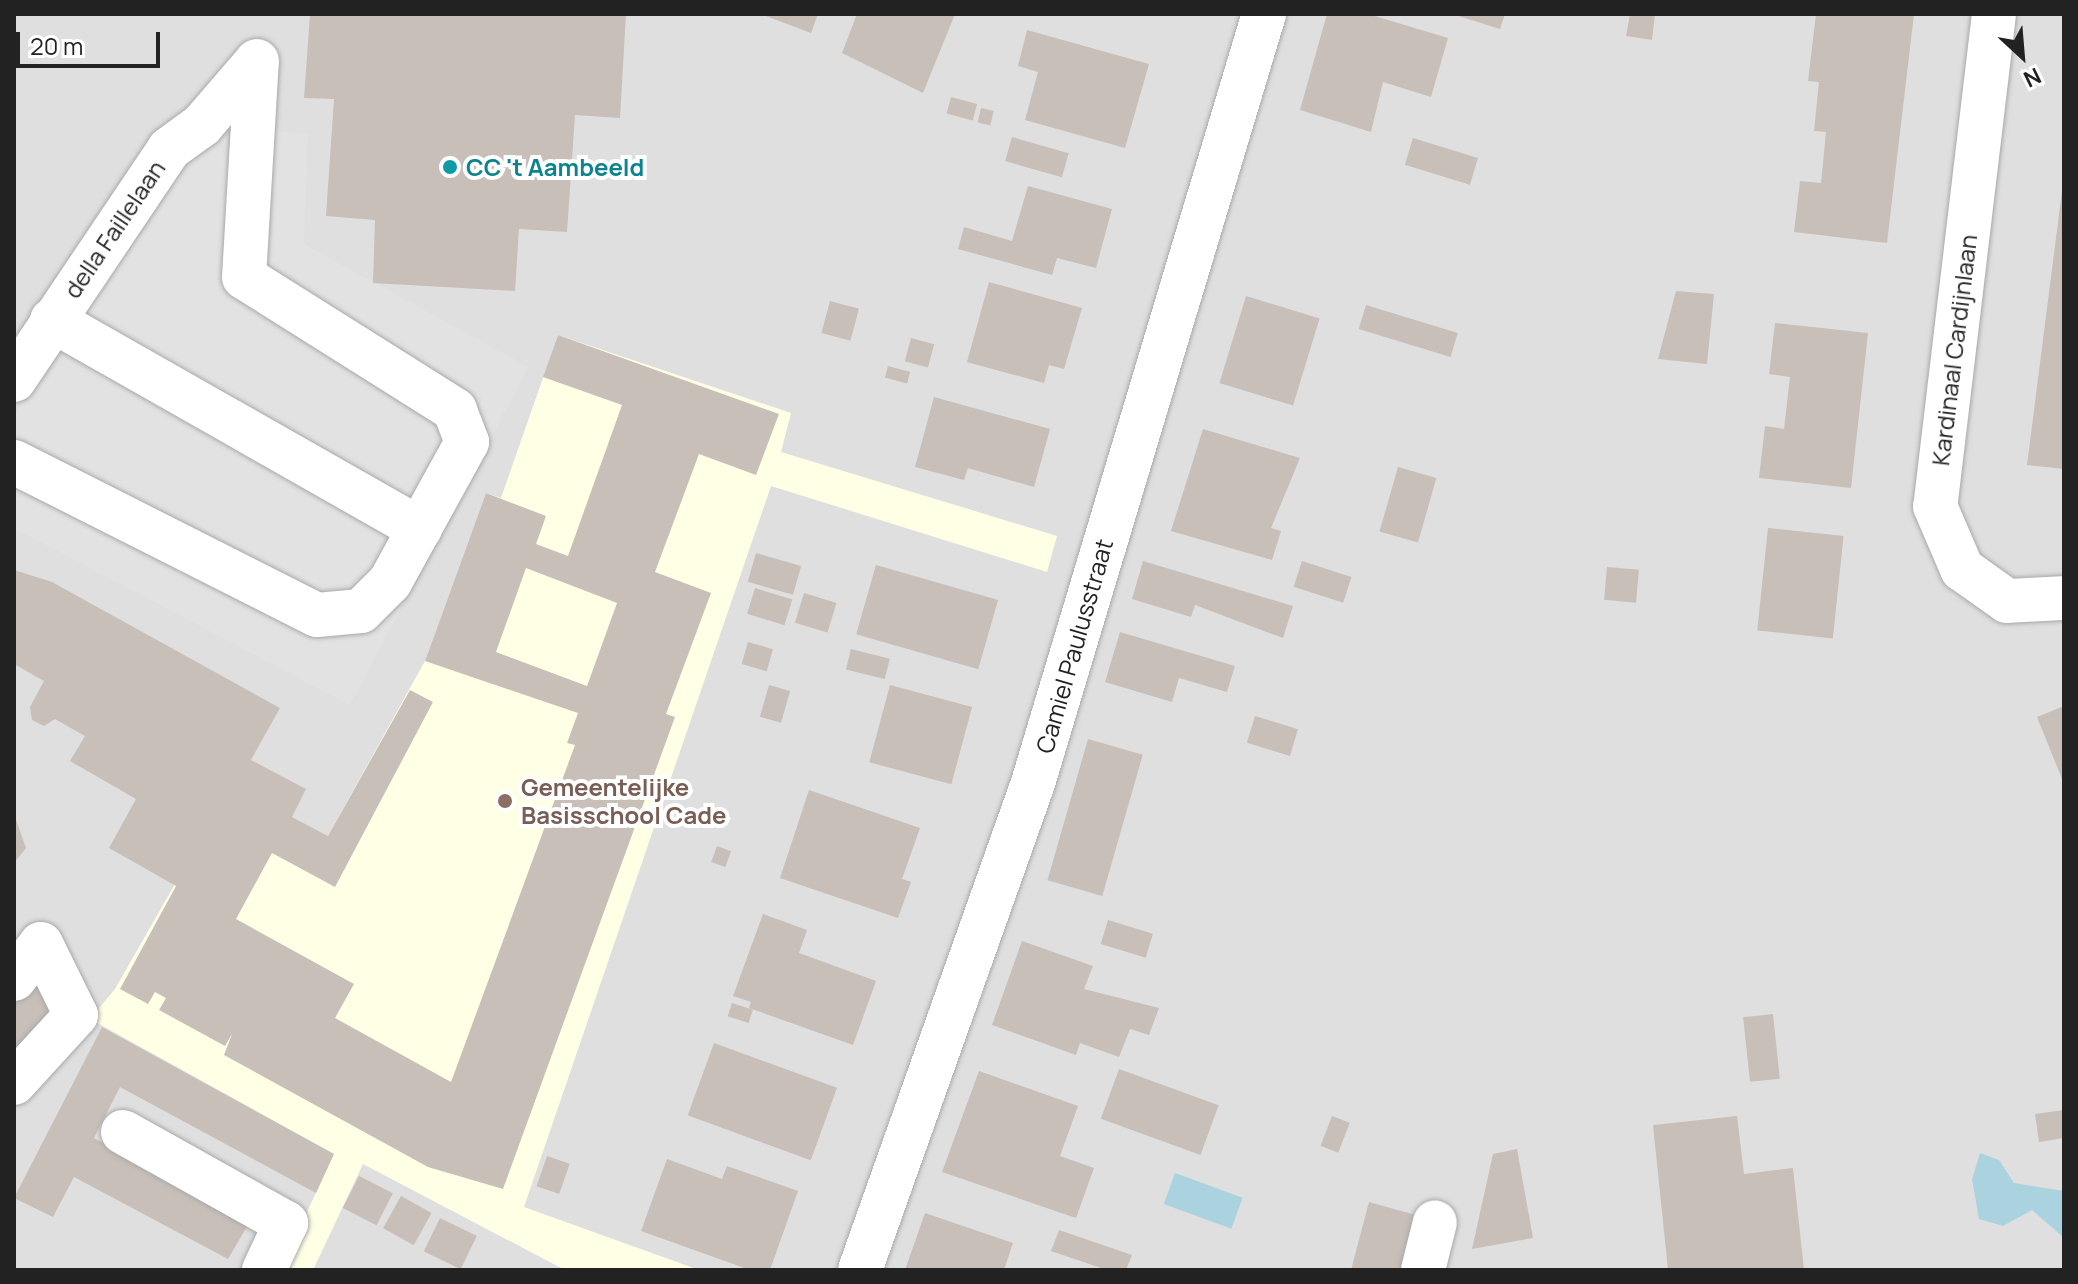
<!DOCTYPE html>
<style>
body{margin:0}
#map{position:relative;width:2078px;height:1284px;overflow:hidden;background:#f2efe9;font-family:Manrope,sans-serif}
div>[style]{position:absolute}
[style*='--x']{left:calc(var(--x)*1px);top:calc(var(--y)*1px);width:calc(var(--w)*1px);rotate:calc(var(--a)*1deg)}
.residential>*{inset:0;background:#e0dfdf;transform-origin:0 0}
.education>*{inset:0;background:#ffffe5}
.parking>*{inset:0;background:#e2e2e2}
.water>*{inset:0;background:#aad3df;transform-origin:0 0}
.building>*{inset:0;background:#c7bfb8;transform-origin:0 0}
.roads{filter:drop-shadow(0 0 2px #a9a9a9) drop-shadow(0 0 2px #a9a9a9)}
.minor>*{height:44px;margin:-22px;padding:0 22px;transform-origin:22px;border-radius:22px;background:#fff}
.dots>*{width:22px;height:22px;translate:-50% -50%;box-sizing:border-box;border:4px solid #fff;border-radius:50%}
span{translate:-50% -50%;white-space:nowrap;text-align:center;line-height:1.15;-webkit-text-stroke:8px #fff;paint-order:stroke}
.culture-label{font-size:24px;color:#0d838f;font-weight:700}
.left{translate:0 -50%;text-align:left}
.street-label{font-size:24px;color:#222}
.education-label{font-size:24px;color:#785e54;font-weight:700}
.frame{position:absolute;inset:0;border:16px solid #222;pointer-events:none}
.north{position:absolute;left:1982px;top:16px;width:80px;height:80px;-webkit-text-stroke:6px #fff;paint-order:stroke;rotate:154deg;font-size:22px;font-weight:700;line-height:32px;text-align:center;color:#222}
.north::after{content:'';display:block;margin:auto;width:28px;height:36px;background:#222;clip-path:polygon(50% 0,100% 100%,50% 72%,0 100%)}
.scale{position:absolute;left:16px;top:32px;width:144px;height:36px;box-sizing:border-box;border:4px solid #222;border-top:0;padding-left:10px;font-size:24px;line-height:28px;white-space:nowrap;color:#222;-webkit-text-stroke:6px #fff;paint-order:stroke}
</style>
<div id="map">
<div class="residential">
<i style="left:14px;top:14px;width:2050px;height:1256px"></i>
</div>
<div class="education">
<i style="clip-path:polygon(558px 335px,791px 413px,781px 452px,1057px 536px,1047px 572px,771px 486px,524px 1207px,699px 1270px,565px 1270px,363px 1164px,313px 1270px,280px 1270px,334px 1154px,90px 1019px,115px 989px,231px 786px,328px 836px,425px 661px,486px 493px,501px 498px)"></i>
</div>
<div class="parking">
<i style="clip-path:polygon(251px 129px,308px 134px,304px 244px,528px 367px,350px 705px,14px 528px,14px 417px,71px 320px,193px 147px)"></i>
</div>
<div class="water">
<i style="clip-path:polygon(1980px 1153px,1999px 1160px,2014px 1183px,2064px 1191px,2064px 1238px,2032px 1210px,2003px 1226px,1979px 1219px,1972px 1179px)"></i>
<i style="left:1175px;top:1173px;width:72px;height:33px;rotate:20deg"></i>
</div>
<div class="building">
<i style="clip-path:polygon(310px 14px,626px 14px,620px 118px,575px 115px,567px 232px,519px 229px,515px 291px,373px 283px,375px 220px,326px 216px,334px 99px,304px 98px)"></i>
<i style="clip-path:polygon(761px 14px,818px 14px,811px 33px)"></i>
<i style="clip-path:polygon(857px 14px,955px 14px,923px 93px,842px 53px)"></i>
<i style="clip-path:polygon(1327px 14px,1368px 14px,1448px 38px,1431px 97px,1383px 82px,1371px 132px,1300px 110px)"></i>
<i style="clip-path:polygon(1452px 14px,1505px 14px,1500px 29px)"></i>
<i style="clip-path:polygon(1630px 14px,1655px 14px,1652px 40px,1626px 36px)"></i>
<i style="clip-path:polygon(1816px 14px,1914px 14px,1887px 243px,1794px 232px,1800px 181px,1821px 183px,1826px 132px,1814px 131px,1819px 82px,1808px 81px)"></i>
<i style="clip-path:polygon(1027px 30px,1149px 64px,1125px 148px,1025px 120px,1038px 72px,1018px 66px)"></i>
<i style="left:951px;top:97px;width:27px;height:17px;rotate:15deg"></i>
<i style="left:981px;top:108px;width:13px;height:15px;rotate:13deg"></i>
<i style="left:1012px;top:137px;width:59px;height:25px;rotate:16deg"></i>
<i style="left:1413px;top:138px;width:68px;height:28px;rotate:17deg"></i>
<i style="clip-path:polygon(2064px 175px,2064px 469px,2027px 465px)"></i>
<i style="clip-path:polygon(1028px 186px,1112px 209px,1096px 268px,1057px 258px,1052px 275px,958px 249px,964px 227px,1012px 241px)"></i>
<i style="clip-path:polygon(989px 282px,1082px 308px,1064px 369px,1049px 365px,1044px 383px,967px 362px)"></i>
<i style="clip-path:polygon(1676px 291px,1714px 294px,1707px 364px,1658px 359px)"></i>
<i style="left:1246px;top:296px;width:77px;height:91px;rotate:17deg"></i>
<i style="left:830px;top:301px;width:30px;height:33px;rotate:15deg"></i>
<i style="left:1366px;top:305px;width:96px;height:25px;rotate:17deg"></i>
<i style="clip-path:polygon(1775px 323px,1868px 333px,1851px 488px,1759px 478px,1765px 426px,1784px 429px,1790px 377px,1769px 374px)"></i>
<i style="clip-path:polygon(evenodd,558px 335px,779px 414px,756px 475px,699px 454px,655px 572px,711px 593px,666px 714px,675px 717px,503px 1189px,428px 1167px,224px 1055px,232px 1034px,225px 1046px,159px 1010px,166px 998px,155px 992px,148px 1004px,120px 989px,176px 886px,109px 848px,136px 799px,70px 761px,85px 736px,55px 719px,44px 726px,32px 720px,30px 707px,44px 681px,14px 664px,14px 570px,52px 582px,280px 708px,251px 760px,306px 789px,292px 817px,328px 836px,410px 690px,433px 702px,335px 887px,272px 853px,236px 919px,354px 984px,335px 1018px,451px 1082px,575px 745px,567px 743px,578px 713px,425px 661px,486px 493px,546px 516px,536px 544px,568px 556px,622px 405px,543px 377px,558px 335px,526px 568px,617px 603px,587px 686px,496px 652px,526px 568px)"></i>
<i style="left:911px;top:338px;width:24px;height:24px;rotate:15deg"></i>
<i style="left:888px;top:366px;width:23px;height:12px;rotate:15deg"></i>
<i style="clip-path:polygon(934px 397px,1050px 429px,1034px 487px,968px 468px,964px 480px,915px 467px)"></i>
<i style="clip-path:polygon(1203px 429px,1300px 458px,1271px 528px,1281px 531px,1272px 560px,1171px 531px)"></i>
<i style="left:1398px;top:467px;width:40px;height:67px;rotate:16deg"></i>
<i style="left:1768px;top:528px;width:76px;height:103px;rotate:6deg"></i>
<i style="left:756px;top:553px;width:47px;height:30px;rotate:16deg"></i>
<i style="clip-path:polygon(1143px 561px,1293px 606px,1283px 638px,1195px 605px,1191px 617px,1132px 599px)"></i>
<i style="left:1302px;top:561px;width:52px;height:27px;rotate:18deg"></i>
<i style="left:876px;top:565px;width:127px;height:72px;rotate:16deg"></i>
<i style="left:1607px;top:567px;width:32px;height:33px;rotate:5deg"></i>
<i style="left:755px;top:588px;width:39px;height:27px;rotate:17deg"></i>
<i style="left:804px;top:593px;width:34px;height:31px;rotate:17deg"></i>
<i style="clip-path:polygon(1120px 632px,1235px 666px,1227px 692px,1179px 678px,1172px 702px,1105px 682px)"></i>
<i style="left:748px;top:642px;width:26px;height:23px;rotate:16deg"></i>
<i style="left:851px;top:649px;width:40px;height:21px;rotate:14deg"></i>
<i style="left:769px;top:685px;width:22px;height:33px;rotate:16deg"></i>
<i style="left:890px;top:685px;width:85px;height:80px;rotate:15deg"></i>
<i style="clip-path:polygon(2064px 706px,2064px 784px,2037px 717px)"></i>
<i style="left:1255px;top:716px;width:45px;height:28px;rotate:17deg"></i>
<i style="left:1088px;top:739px;width:57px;height:147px;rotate:16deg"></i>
<i style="clip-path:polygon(809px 790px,920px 828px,902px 879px,911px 882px,898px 918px,780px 878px)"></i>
<i style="clip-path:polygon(14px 814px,26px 848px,14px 863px)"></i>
<i style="left:717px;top:846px;width:15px;height:17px;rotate:20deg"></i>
<i style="clip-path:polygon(763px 914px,807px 930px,799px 953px,876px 981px,853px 1045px,749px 1008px,751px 1002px,733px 996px)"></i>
<i style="left:1108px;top:920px;width:47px;height:25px;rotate:17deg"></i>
<i style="clip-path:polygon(1022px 941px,1093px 966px,1084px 989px,1159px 1008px,1149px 1035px,1130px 1029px,1119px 1057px,1080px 1043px,1076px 1055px,992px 1025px)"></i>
<i style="clip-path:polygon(31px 976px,56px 1016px,14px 1067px,14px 999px)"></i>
<i style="left:732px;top:1003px;width:22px;height:14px;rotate:18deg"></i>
<i style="left:1773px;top:1014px;width:65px;height:30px;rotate:84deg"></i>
<i style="clip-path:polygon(102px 1027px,334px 1154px,316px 1193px,120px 1087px,94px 1138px,249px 1223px,228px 1259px,74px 1177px,53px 1217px,14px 1198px)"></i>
<i style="left:714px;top:1043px;width:131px;height:77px;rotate:20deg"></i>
<i style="left:1119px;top:1069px;width:106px;height:53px;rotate:20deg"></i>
<i style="clip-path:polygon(979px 1071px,1078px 1106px,1060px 1156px,1094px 1168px,1076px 1218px,942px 1172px)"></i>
<i style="clip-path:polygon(2064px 1110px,2064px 1138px,2039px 1142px,2035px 1114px)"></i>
<i style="left:1332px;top:1116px;width:19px;height:32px;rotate:21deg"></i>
<i style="clip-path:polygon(1737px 1116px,1744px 1174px,1793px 1168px,1804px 1270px,1668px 1270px,1653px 1125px)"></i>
<i style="clip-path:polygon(1517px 1149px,1533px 1238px,1472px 1249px,1493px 1154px)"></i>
<i style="left:547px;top:1156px;width:24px;height:32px;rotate:19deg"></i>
<i style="clip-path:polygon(667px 1159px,722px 1179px,727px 1166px,798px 1191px,770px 1270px,750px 1270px,641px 1231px)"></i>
<i style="left:359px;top:1176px;width:38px;height:36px;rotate:27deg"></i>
<i style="left:401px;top:1196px;width:35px;height:37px;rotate:29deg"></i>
<i style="clip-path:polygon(1369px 1202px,1419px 1216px,1405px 1270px,1351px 1270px)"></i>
<i style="clip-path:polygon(925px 1213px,1013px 1243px,1004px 1270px,905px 1270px)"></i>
<i style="left:440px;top:1218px;width:41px;height:37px;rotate:26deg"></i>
<i style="clip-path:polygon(1059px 1230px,1132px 1255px,1126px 1270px,1107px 1270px,1051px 1251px)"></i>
</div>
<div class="roads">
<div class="minor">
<i style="--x:1994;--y:14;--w:496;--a:96.8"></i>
<i style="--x:1935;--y:506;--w:69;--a:66.8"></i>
<i style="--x:1962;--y:569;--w:55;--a:35.4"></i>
<i style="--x:2007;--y:601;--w:57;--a:-3"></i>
<i style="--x:52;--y:320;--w:423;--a:29.6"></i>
<i style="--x:14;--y:380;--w:278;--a:-56.1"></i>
<i style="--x:169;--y:149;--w:41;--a:-36"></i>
<i style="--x:202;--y:125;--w:84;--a:-49.3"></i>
<i style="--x:14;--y:462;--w:339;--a:26.8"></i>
<i style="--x:317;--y:615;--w:44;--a:-5.2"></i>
<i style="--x:361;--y:611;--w:41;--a:-45"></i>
<i style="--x:390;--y:582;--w:160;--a:-61.2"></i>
<i style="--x:467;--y:442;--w:34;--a:-111"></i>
<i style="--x:455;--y:410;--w:249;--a:-147.8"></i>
<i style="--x:244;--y:277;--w:216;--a:-86.6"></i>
<i style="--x:14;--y:979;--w:44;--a:-52.4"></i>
<i style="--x:41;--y:944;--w:79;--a:63.8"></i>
<i style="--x:76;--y:1015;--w:92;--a:132.4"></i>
<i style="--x:123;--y:1132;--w:187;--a:29.2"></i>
<i style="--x:286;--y:1223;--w:52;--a:115.1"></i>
<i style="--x:860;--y:1270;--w:517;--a:-70.44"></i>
<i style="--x:1033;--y:783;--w:803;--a:-73.28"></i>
<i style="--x:1423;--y:1270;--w:49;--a:-76"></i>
</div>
</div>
<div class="dots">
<i style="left:450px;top:167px;background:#0f9aa8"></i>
<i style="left:505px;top:801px;background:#8d6e63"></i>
</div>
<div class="culture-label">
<span class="left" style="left:466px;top:167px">CC 't Aambeeld</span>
</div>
<div class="street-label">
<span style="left:114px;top:229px;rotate:-56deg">della Faillelaan</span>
<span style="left:1954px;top:350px;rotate:-83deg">Kardinaal Cardijnlaan</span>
<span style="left:1074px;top:646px;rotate:-74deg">Camiel Paulusstraat</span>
</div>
<div class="education-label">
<span class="left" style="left:521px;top:801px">Gemeentelijke<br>Basisschool Cade</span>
</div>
<div class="frame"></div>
<div class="north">N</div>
<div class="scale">20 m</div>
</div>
